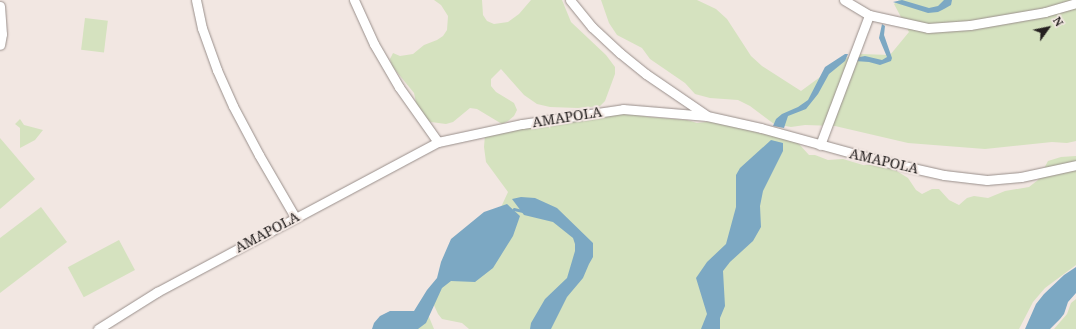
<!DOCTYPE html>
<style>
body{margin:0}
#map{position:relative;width:1076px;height:329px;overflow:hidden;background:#f2e7e2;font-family:"Noto Serif",serif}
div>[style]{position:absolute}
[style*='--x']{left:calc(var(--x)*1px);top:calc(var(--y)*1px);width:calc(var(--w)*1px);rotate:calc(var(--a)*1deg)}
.green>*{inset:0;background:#d5e2bf;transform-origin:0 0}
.water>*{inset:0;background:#7ca8c3}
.stream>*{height:2.5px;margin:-1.25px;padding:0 1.25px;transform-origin:1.25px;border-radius:1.25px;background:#7ca8c3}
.roads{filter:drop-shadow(0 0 1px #998f8b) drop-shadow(0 0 1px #998f8b)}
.minor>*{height:9px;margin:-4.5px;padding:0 4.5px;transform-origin:4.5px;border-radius:4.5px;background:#fff}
span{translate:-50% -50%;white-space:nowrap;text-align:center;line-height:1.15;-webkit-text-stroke:4px #f2e7e2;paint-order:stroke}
.street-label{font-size:14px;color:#252120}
.north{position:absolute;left:1028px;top:8px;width:40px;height:40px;-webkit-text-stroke:3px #f2e7e2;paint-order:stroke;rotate:57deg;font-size:11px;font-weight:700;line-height:16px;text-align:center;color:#252120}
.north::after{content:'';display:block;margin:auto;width:14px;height:18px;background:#252120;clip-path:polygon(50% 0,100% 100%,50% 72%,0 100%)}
</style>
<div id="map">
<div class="green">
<i style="clip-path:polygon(434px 0,482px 0,483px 15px,487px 21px,494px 24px,508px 22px,519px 14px,531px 0,562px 0,571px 22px,606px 55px,615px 67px,615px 74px,605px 101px,600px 106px,578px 108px,550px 107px,537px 104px,524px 95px,501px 69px,491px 79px,491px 86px,496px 92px,514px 103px,517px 110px,514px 116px,508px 121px,502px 124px,477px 109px,470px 108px,453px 122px,446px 124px,431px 122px,425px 118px,417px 107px,414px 93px,392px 66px,390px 59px,393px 53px,400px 56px,413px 54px,424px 45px,437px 40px,443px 36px,447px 30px,448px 16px,441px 5px)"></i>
<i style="clip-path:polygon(601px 0,697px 0,716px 9px,727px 19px,751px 56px,762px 66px,801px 91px,846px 58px,860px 54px,890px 55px,909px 32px,894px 4px,899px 0,1076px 0,1076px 141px,1067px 143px,1052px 142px,985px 149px,908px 143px,835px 126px,805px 125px,791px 127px,774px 124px,750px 106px,738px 100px,710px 98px,695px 94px,685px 83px,650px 59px,642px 48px,617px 35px,609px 23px)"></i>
<i style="left:85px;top:18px;width:23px;height:32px;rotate:7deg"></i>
<i style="clip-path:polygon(627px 113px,649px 117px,687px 120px,697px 123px,714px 121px,764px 134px,775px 134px,792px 139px,799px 144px,809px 155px,815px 155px,828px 160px,843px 159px,863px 165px,874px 165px,895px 170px,908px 178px,916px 190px,922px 194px,932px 189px,939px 189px,949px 200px,959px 205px,967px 198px,974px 196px,988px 198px,1005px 191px,1029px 187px,1038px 180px,1048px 161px,1061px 157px,1076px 156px,1076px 265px,1045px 288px,1033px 302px,1019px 329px,469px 329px,462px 323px,442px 319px,438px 314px,432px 301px,502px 205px,508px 192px,486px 162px,484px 147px,485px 135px,515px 129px,519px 130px,524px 127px)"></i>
<i style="clip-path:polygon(20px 119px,24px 125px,43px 130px,35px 140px,20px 148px,20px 128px,15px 124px)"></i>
<i style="clip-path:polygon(0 138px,35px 179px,0 209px)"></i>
<i style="clip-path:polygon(41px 207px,67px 242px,0 293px,0 238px)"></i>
<i style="left:119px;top:240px;width:34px;height:58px;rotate:62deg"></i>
<i style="clip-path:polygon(1076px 299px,1076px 329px,1054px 329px,1067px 314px,1071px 303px)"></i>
<i style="clip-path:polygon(422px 315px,429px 317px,434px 329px,409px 329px)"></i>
</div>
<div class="water">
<i style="clip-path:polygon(902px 0,929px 8px,938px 6px,944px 0,952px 0,951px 5px,944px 9px,938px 12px,928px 13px,893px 2px)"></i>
<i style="clip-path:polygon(882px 24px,885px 26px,884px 35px,892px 58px,891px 61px,880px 65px,869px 62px,855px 61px,855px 58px,865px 56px,882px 60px,887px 57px,879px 38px)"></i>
<i style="clip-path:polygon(845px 54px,848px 54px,845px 61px,829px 74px,818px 94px,806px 109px,788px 116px,784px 128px,773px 126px,776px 119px,782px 114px,798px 107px,808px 100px,825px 67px)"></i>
<i style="clip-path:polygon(771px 140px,783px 143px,783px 151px,763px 191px,760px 206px,761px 227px,753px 241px,730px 262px,723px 271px,725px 306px,720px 318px,720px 329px,701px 329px,707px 314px,696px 278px,707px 262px,726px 244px,736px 207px,736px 175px,740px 168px)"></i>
<i style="clip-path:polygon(521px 197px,535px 198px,557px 208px,593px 243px,593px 257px,589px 264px,583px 278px,567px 297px,551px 329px,530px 329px,531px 323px,545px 299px,567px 278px,575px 251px,575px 244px,573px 238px,553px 222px,524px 215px,512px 199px)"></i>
<i style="clip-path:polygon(507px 204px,520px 216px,513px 236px,493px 268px,475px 282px,451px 281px,442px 288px,426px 323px,418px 329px,372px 329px,374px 323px,380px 316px,390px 311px,414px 311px,427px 290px,437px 278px,441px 262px,451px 239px,484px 212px)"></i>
<i style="clip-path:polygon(1076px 267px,1076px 293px,1068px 302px,1064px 314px,1060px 319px,1050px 329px,1025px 329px,1036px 304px,1044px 294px,1064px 275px)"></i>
</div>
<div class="stream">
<i style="--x:514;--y:209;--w:9;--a:13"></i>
</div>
<div class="roads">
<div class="minor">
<i style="--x:196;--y:0;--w:29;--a:78"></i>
<i style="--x:202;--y:28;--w:45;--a:70.3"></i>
<i style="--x:217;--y:70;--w:39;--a:66"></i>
<i style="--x:233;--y:106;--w:55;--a:62"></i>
<i style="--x:259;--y:155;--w:72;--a:59.9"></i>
<i style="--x:354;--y:0;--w:48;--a:65.6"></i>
<i style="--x:374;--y:44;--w:50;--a:59.8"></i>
<i style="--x:399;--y:87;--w:67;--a:54.7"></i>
<i style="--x:570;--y:0;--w:35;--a:51"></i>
<i style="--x:592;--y:27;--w:38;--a:43"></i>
<i style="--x:620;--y:53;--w:33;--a:39"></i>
<i style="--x:646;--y:74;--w:73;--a:34.3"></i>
<i style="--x:844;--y:0;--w:29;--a:31"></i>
<i style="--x:869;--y:15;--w:60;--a:12.4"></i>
<i style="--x:928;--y:28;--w:42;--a:-4.1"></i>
<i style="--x:970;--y:25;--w:76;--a:-9.8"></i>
<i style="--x:1045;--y:12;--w:32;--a:-16"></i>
<i style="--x:0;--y:6;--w:28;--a:86"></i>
<i style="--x:2;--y:34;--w:11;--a:100"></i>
<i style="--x:820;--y:145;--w:139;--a:-69.3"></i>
<i style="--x:98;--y:329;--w:70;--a:-32.1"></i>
<i style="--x:157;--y:292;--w:319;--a:-28.1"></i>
<i style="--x:438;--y:142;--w:86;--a:-12.1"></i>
<i style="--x:522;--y:124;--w:102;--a:-8.4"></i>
<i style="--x:623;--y:109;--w:84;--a:4.8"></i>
<i style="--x:707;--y:116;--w:55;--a:12.5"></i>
<i style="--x:761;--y:128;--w:120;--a:15.4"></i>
<i style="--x:877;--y:160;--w:69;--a:12.6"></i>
<i style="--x:944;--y:175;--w:43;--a:6.6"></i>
<i style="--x:987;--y:180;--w:34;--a:-5"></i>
<i style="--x:1021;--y:177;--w:56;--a:-12.3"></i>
</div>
</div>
<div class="street-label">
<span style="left:567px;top:117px;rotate:-9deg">AMAPOLA</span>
<span style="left:884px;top:161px;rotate:13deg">AMAPOLA</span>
<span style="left:267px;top:232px;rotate:-28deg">AMAPOLA</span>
</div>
<div class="north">N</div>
</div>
